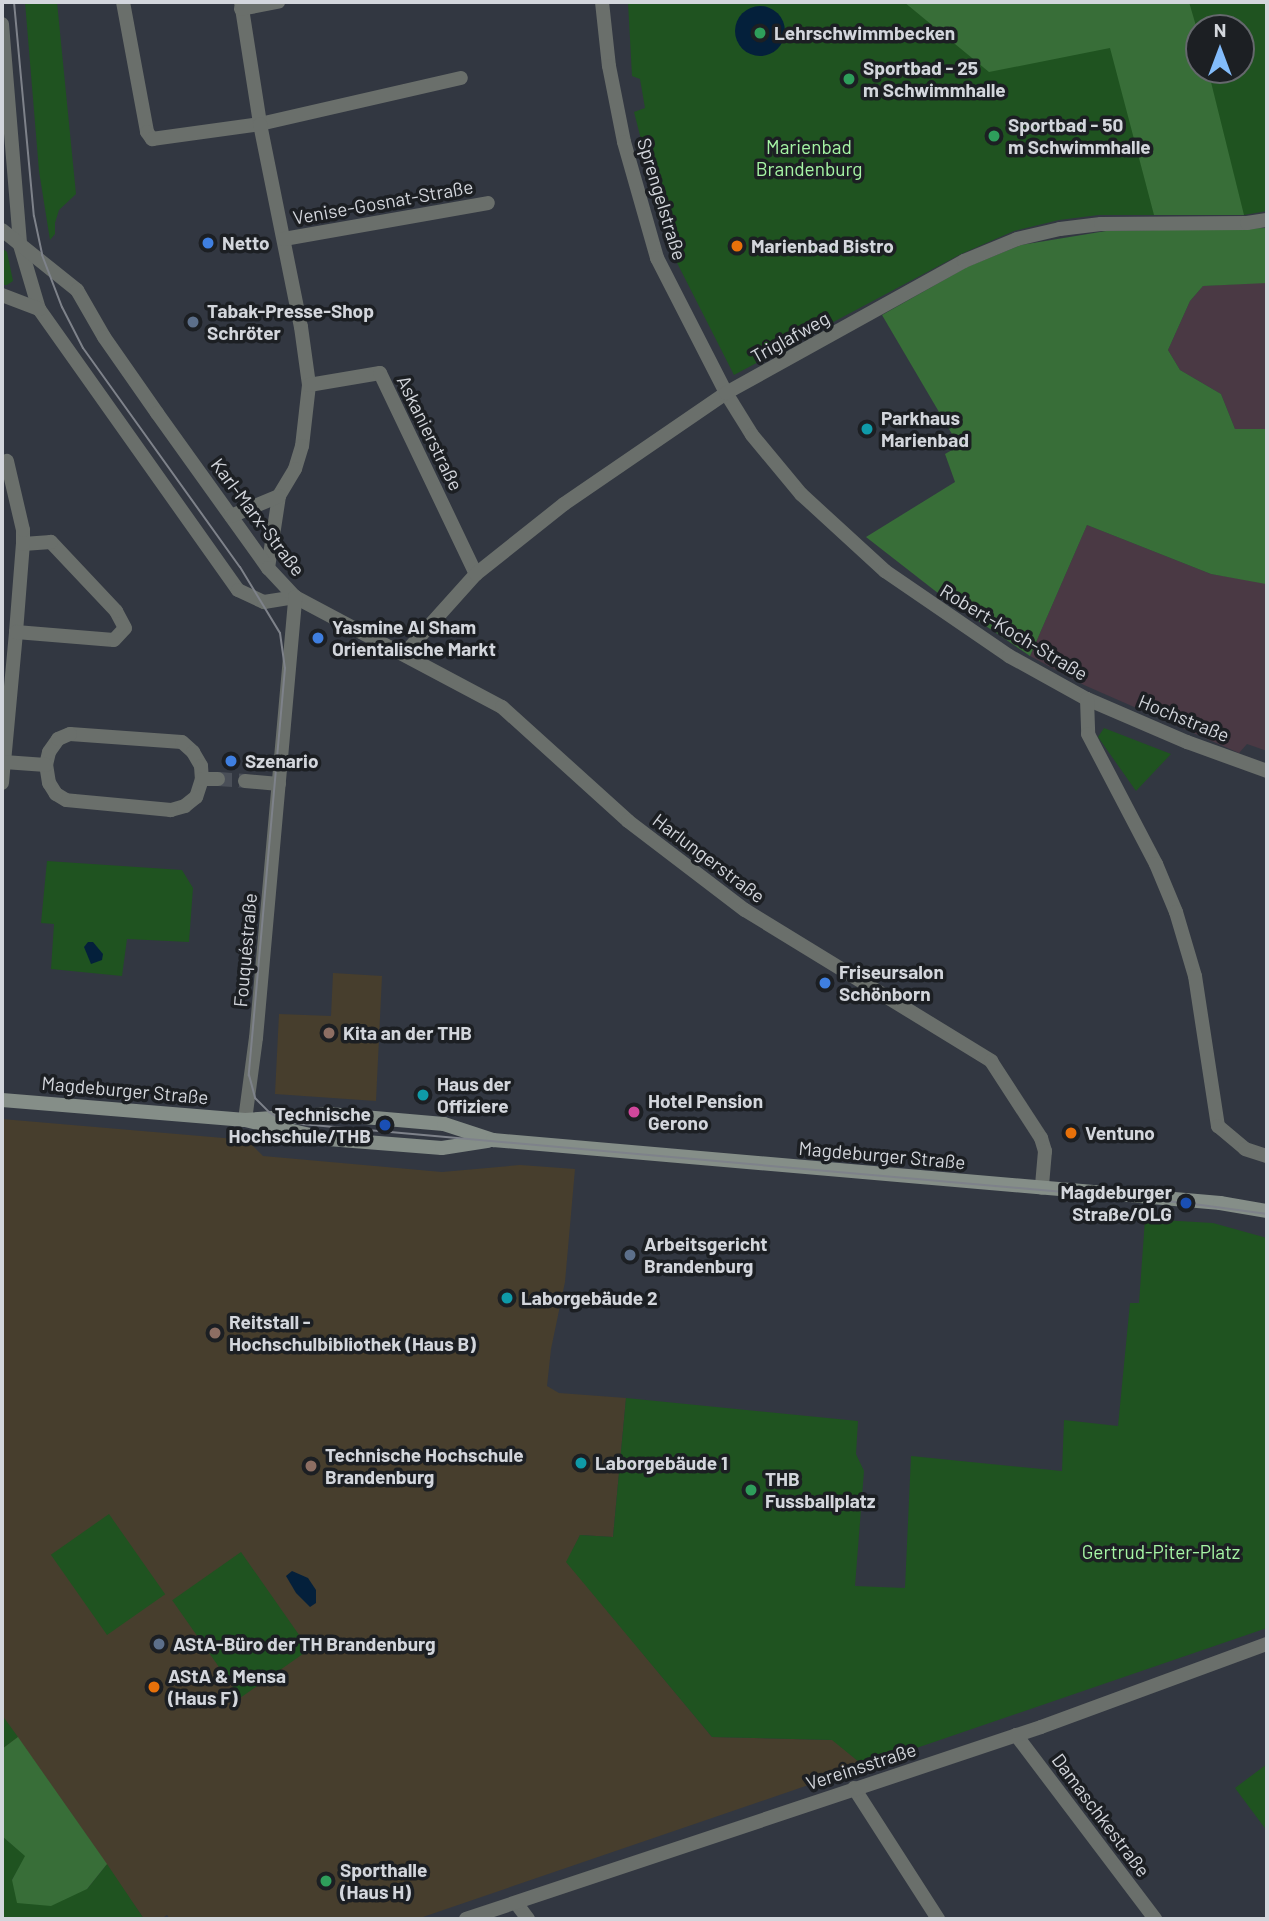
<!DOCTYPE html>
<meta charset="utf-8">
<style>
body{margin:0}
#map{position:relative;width:1269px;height:1921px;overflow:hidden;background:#323741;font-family:Barlow,sans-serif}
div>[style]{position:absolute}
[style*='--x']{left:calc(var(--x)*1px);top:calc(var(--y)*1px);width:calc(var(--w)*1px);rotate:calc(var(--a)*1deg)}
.education>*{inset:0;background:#473e2d}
.medical>*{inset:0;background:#4a3944}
.green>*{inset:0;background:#1f5320;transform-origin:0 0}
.forest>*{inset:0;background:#386e38}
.water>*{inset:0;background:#04203b}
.round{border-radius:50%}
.street-tunnel>*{height:14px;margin-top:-7px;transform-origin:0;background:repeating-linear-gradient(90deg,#4a4f58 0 14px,transparent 0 21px)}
.street>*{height:14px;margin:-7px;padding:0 7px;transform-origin:7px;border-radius:7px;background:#6a6f6b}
.secondary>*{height:14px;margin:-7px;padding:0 7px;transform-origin:7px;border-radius:7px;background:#858e88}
.tram>*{height:2px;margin:-1px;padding:0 1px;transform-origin:1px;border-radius:1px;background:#7e828a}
.dots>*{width:19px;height:19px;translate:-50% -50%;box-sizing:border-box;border:4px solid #1c1f23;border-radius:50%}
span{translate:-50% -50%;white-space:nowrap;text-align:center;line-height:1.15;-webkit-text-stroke:7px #1c1f23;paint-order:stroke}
.poi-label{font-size:19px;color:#d3d6dc;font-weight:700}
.left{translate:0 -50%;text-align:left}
.right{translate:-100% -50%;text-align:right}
.park-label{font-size:19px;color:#a6f5a5}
.street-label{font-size:19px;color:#d3d6dc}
.frame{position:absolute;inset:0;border:4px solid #d3d6dc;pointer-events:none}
.north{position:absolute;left:1185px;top:14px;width:70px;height:70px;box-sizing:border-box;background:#1c1f23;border:2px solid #65686d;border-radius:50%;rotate:0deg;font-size:19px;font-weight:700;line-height:28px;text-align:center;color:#d3d6dc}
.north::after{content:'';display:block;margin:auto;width:24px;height:32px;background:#83bcfb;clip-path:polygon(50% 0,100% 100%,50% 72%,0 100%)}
</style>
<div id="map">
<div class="education">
<i style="clip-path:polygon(333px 973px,382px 976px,376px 1101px,275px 1094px,279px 1014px,331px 1016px)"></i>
<i style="clip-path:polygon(2px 1119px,247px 1140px,263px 1156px,442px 1172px,520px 1165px,575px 1169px,565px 1282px,551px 1349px,547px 1386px,559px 1393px,626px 1398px,613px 1537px,580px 1535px,567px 1562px,712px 1737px,833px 1740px,864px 1766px,417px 1919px,170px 1919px,167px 1915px,161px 1919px,144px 1919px,18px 1738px,2px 1749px)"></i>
</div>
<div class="medical">
<i style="clip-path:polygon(1267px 282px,1267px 429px,1235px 429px,1221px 394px,1180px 370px,1168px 350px,1190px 301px,1203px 286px)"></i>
<i style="clip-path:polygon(1087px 525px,1211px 574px,1267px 583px,1267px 751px,1247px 744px,1239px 753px,1084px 685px,1030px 656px)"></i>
</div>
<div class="green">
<i style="clip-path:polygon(25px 2px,57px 2px,76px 194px,59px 210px,55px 223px,55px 234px,50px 240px,39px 171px)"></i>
<i style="clip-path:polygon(evenodd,628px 2px,1267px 2px,1267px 211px,1244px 215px,1099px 215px,1059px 220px,1014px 231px,961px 254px,734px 375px,668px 245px,634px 112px,645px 108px,640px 79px,632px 76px,628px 2px,1199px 28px,1241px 28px,1241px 70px,1199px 70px,1199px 28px)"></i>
<i style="clip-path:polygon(2px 248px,7px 252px,13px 281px,7px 285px,2px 285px)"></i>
<i style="clip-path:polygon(1104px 728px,1171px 754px,1136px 791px,1098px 737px)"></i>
<i style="clip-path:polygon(47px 861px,182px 870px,193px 888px,189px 942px,127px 939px,122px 976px,51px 969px,54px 924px,41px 923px)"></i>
<i style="clip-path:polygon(1145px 1219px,1213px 1223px,1267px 1238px,1267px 1628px,864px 1766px,832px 1740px,712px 1737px,566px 1562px,580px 1535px,613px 1537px,626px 1398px,858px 1421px,856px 1454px,864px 1471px,855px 1586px,905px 1588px,911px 1456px,1062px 1471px,1064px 1420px,1118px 1426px,1130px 1303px,1139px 1303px)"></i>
<i style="left:109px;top:1514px;width:98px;height:71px;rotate:55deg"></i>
<i style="left:241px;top:1552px;width:119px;height:84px;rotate:55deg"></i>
<i style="clip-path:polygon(2px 1715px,18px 1737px,2px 1749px)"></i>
<i style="clip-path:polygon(1267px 1764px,1267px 1831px,1235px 1788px)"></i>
<i style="clip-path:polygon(2px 1836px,26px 1856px,12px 1880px,87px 1889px,107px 1864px,144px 1919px,2px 1919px)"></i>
</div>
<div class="forest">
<i style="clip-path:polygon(904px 2px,1189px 2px,1199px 36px,1199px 70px,1208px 70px,1244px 215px,1154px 215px,1110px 48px,989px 72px)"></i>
<i style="clip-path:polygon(1267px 228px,1267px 283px,1203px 286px,1190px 301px,1168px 350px,1180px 370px,1221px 394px,1235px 429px,1267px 429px,1266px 584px,1211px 574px,1087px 525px,1030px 656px,943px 597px,866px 537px,955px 482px,945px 454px,959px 446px,882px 315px,967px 267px,1021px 245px,1106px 231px)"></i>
<i style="clip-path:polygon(18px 1737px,107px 1864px,87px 1889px,51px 1906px,17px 1903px,12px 1880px,25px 1856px,2px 1836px,2px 1749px)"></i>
</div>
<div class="water">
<i class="round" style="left:735px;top:6px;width:50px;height:50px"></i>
<i style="clip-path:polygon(88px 942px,93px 942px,103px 954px,102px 960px,91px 964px,84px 947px)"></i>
<i style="clip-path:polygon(292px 1571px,308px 1578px,316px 1590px,316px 1603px,310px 1607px,296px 1593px,286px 1576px)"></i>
</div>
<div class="street-tunnel">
<i style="--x:218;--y:779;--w:27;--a:4"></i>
</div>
<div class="street">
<i style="--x:123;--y:2;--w:132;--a:79.5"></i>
<i style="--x:147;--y:132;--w:9;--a:54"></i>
<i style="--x:152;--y:139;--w:109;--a:-7.9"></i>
<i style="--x:260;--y:124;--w:206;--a:-12.9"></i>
<i style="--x:241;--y:2;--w:123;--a:81.1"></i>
<i style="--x:260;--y:124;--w:207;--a:78.6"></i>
<i style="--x:301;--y:327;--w:59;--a:82.1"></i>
<i style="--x:309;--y:385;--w:61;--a:96.5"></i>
<i style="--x:302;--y:446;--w:24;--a:107"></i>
<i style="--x:295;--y:469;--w:31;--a:121"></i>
<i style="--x:279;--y:496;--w:73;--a:98.7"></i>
<i style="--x:602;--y:2;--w:64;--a:83.8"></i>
<i style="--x:609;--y:66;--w:77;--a:78.8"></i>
<i style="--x:624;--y:142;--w:121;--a:74.1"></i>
<i style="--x:657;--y:258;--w:152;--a:62.9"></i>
<i style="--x:726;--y:393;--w:49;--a:58.2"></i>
<i style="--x:752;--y:435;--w:77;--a:50.3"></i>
<i style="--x:801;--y:494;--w:114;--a:42.5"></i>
<i style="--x:885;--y:571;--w:150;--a:34.4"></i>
<i style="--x:1009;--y:656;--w:89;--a:28.9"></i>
<i style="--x:1087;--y:699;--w:109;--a:23.3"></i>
<i style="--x:1187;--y:742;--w:85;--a:19.9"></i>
<i style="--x:241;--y:9;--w:38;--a:-11"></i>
<i style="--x:2;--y:24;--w:222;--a:85.3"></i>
<i style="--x:20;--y:245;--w:67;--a:73.5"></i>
<i style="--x:39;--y:309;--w:344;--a:54.7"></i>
<i style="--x:238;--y:590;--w:29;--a:25"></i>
<i style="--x:264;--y:602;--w:31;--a:-9"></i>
<i style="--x:2;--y:230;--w:96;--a:38.7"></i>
<i style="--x:77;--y:290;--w:54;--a:60.1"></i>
<i style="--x:104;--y:337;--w:93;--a:55.1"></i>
<i style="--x:157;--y:413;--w:191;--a:54.4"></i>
<i style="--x:268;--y:568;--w:40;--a:47"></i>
<i style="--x:295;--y:597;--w:234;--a:28"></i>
<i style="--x:502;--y:707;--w:170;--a:42.1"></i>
<i style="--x:628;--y:821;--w:147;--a:37.3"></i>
<i style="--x:745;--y:910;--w:289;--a:31.5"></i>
<i style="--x:991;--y:1061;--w:92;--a:57"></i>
<i style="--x:1041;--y:1138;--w:14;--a:73"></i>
<i style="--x:1045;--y:1151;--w:37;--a:95"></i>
<i style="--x:284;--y:239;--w:207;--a:-10"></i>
<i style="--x:2;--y:295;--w:40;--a:21"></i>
<i style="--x:309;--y:385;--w:72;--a:-9.6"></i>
<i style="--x:380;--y:373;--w:223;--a:64.5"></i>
<i style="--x:231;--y:516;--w:52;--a:-22.6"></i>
<i style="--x:16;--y:632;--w:88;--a:-85.5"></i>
<i style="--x:405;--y:653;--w:106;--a:-48.1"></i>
<i style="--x:476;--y:574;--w:112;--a:-38.5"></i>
<i style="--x:564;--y:504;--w:196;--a:-34.4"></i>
<i style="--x:726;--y:393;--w:272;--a:-29"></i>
<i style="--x:964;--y:261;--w:57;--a:-22.5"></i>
<i style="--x:1017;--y:239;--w:44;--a:-13.1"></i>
<i style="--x:1060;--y:229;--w:41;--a:-7"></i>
<i style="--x:1101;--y:224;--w:146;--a:-0.4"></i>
<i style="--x:1247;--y:223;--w:20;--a:-9"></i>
<i style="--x:1087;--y:699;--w:35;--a:88"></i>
<i style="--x:1088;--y:734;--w:147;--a:62.4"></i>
<i style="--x:1156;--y:864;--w:52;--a:67.4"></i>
<i style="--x:1176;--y:912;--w:67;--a:73.5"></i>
<i style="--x:1195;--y:976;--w:152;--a:81.3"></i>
<i style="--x:1218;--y:1126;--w:35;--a:40"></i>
<i style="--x:1245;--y:1149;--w:23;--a:18"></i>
<i style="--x:70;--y:734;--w:112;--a:4.1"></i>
<i style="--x:182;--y:742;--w:15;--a:42"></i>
<i style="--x:193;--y:752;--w:16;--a:60"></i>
<i style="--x:201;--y:766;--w:13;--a:86"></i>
<i style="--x:202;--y:779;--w:19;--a:108"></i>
<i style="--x:196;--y:797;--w:14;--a:141"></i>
<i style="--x:185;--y:806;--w:15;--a:164"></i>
<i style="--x:171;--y:810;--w:105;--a:-174.6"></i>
<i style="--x:66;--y:800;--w:12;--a:-149"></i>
<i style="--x:56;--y:794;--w:13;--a:-122"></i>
<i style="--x:49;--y:783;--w:18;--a:-99"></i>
<i style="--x:46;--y:765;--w:13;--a:-77"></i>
<i style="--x:49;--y:752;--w:16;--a:-55"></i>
<i style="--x:58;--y:739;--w:13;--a:-23"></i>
<i style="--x:4;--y:762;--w:131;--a:-84.7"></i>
<i style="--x:16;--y:632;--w:98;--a:4.7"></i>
<i style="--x:114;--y:640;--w:16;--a:-47"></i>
<i style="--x:125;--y:628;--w:19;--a:-118"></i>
<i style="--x:116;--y:611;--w:95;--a:-133.3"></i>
<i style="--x:51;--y:542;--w:28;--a:176"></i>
<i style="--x:23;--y:544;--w:14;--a:-90"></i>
<i style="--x:23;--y:530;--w:71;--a:-103.1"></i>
<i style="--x:202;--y:779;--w:16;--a:0"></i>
<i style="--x:245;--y:781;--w:34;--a:5"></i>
<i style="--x:2;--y:783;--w:21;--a:-85"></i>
<i style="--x:4;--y:762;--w:42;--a:4.1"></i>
<i style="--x:245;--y:1120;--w:83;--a:-82.4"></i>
<i style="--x:256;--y:1038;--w:443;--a:-84.9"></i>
<i style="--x:1016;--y:1735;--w:231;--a:52.9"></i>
<i style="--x:854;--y:1788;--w:156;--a:57.3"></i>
<i style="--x:516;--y:1903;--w:20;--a:53"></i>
<i style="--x:466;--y:1919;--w:606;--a:-18.46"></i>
<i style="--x:1041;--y:1727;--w:241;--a:-20.2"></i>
</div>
<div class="secondary">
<i style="--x:2;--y:1100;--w:244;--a:4.7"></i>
<i style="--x:245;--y:1120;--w:85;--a:12.9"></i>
<i style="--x:328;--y:1139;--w:114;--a:4.5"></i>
<i style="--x:442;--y:1148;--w:47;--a:-8.7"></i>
<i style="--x:245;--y:1120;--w:84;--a:-4.1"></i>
<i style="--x:329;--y:1114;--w:115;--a:5"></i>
<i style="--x:444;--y:1124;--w:52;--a:18.1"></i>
<i style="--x:493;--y:1140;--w:730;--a:4.95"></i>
<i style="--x:1220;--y:1203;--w:48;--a:9.7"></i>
</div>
<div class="tram">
<i style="--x:14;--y:2;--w:215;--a:84.7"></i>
<i style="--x:34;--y:216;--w:40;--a:78"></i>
<i style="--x:42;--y:255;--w:56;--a:69"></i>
<i style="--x:62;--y:307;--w:46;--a:62.9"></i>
<i style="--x:83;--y:348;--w:269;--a:54.4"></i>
<i style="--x:240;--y:567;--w:77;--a:58.8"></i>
<i style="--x:280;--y:633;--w:35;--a:82"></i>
<i style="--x:285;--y:668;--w:409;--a:95.1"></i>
<i style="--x:249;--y:1075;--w:24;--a:75"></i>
<i style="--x:255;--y:1098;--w:20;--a:45"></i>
<i style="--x:269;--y:1112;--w:17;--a:33"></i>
<i style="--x:283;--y:1121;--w:18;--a:9"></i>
<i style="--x:301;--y:1124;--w:889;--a:5.1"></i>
<i style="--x:1186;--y:1203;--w:82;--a:7.7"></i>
</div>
<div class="dots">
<i style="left:760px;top:33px;background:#2e9e5b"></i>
<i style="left:849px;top:79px;background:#2e9e5b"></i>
<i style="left:994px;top:136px;background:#2e9e5b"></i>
<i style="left:208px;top:243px;background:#3f7fe0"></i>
<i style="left:737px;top:246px;background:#e8710a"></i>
<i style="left:193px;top:322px;background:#5c6f8a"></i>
<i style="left:867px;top:429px;background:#0f9aa8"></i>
<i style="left:318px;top:638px;background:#3f7fe0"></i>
<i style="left:231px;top:761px;background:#3f7fe0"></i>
<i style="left:825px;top:983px;background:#3f7fe0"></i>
<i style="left:329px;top:1033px;background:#8d6e63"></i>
<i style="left:423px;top:1095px;background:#0f9aa8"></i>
<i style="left:634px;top:1112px;background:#d1479c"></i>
<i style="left:385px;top:1125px;background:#1a4fb4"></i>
<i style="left:1071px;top:1133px;background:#e8710a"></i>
<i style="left:1186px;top:1203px;background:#1a4fb4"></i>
<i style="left:630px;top:1255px;background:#5c6f8a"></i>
<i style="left:507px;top:1298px;background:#0f9aa8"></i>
<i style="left:215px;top:1333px;background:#8d6e63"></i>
<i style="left:581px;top:1463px;background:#0f9aa8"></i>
<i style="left:311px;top:1466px;background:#8d6e63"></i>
<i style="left:751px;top:1490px;background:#2e9e5b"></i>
<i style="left:159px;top:1644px;background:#5c6f8a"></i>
<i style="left:154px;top:1687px;background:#e8710a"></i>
<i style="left:326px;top:1881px;background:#2e9e5b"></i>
</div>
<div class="poi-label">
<span class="left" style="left:774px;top:33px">Lehrschwimmbecken</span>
<span class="left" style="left:863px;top:79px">Sportbad - 25<br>m Schwimmhalle</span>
<span class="left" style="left:1008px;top:136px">Sportbad - 50<br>m Schwimmhalle</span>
<span class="left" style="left:222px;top:243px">Netto</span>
<span class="left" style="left:751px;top:246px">Marienbad Bistro</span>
<span class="left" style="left:207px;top:322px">Tabak-Presse-Shop<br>Schröter</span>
<span class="left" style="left:881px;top:429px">Parkhaus<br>Marienbad</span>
<span class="left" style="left:332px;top:638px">Yasmine Al Sham<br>Orientalische Markt</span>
<span class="left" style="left:245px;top:761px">Szenario</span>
<span class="left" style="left:839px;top:983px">Friseursalon<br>Schönborn</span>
<span class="left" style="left:343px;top:1033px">Kita an der THB</span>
<span class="left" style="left:437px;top:1095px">Haus der<br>Offiziere</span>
<span class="left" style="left:648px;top:1112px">Hotel Pension<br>Gerono</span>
<span class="right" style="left:371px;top:1125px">Technische<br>Hochschule/THB</span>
<span class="left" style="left:1085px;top:1133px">Ventuno</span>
<span class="right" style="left:1172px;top:1203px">Magdeburger<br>Straße/OLG</span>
<span class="left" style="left:644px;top:1255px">Arbeitsgericht<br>Brandenburg</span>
<span class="left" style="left:521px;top:1298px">Laborgebäude 2</span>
<span class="left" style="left:229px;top:1333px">Reitstall -<br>Hochschulbibliothek (Haus B)</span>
<span class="left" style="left:325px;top:1466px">Technische Hochschule<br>Brandenburg</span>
<span class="left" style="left:595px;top:1463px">Laborgebäude 1</span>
<span class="left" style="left:765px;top:1490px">THB<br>Fussballplatz</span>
<span class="left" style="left:173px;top:1644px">AStA-Büro der TH Brandenburg</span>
<span class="left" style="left:168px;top:1687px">AStA &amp; Mensa<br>(Haus F)</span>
<span class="left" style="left:340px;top:1881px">Sporthalle<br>(Haus H)</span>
</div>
<div class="park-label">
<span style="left:809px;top:158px">Marienbad<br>Brandenburg</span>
<span style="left:1161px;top:1552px">Gertrud-Piter-Platz</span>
</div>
<div class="street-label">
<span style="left:662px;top:199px;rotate:73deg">Sprengelstraße</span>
<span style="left:383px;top:202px;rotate:-10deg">Venise-Gosnat-Straße</span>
<span style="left:790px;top:337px;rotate:-29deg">Triglafweg</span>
<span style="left:430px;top:433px;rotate:64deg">Askanierstraße</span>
<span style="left:258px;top:517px;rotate:53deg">Karl-Marx-Straße</span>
<span style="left:1014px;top:632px;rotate:31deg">Robert-Koch-Straße</span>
<span style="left:1184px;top:718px;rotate:22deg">Hochstraße</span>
<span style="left:709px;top:858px;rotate:37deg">Harlungerstraße</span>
<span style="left:245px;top:950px;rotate:-85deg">Fouquéstraße</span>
<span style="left:125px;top:1090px;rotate:5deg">Magdeburger Straße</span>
<span style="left:882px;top:1155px;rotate:5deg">Magdeburger Straße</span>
<span style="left:861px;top:1766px;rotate:-18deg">Vereinsstraße</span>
<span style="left:1101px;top:1815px;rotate:53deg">Damaschkestraße</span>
</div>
<div class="frame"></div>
<div class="north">N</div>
</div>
